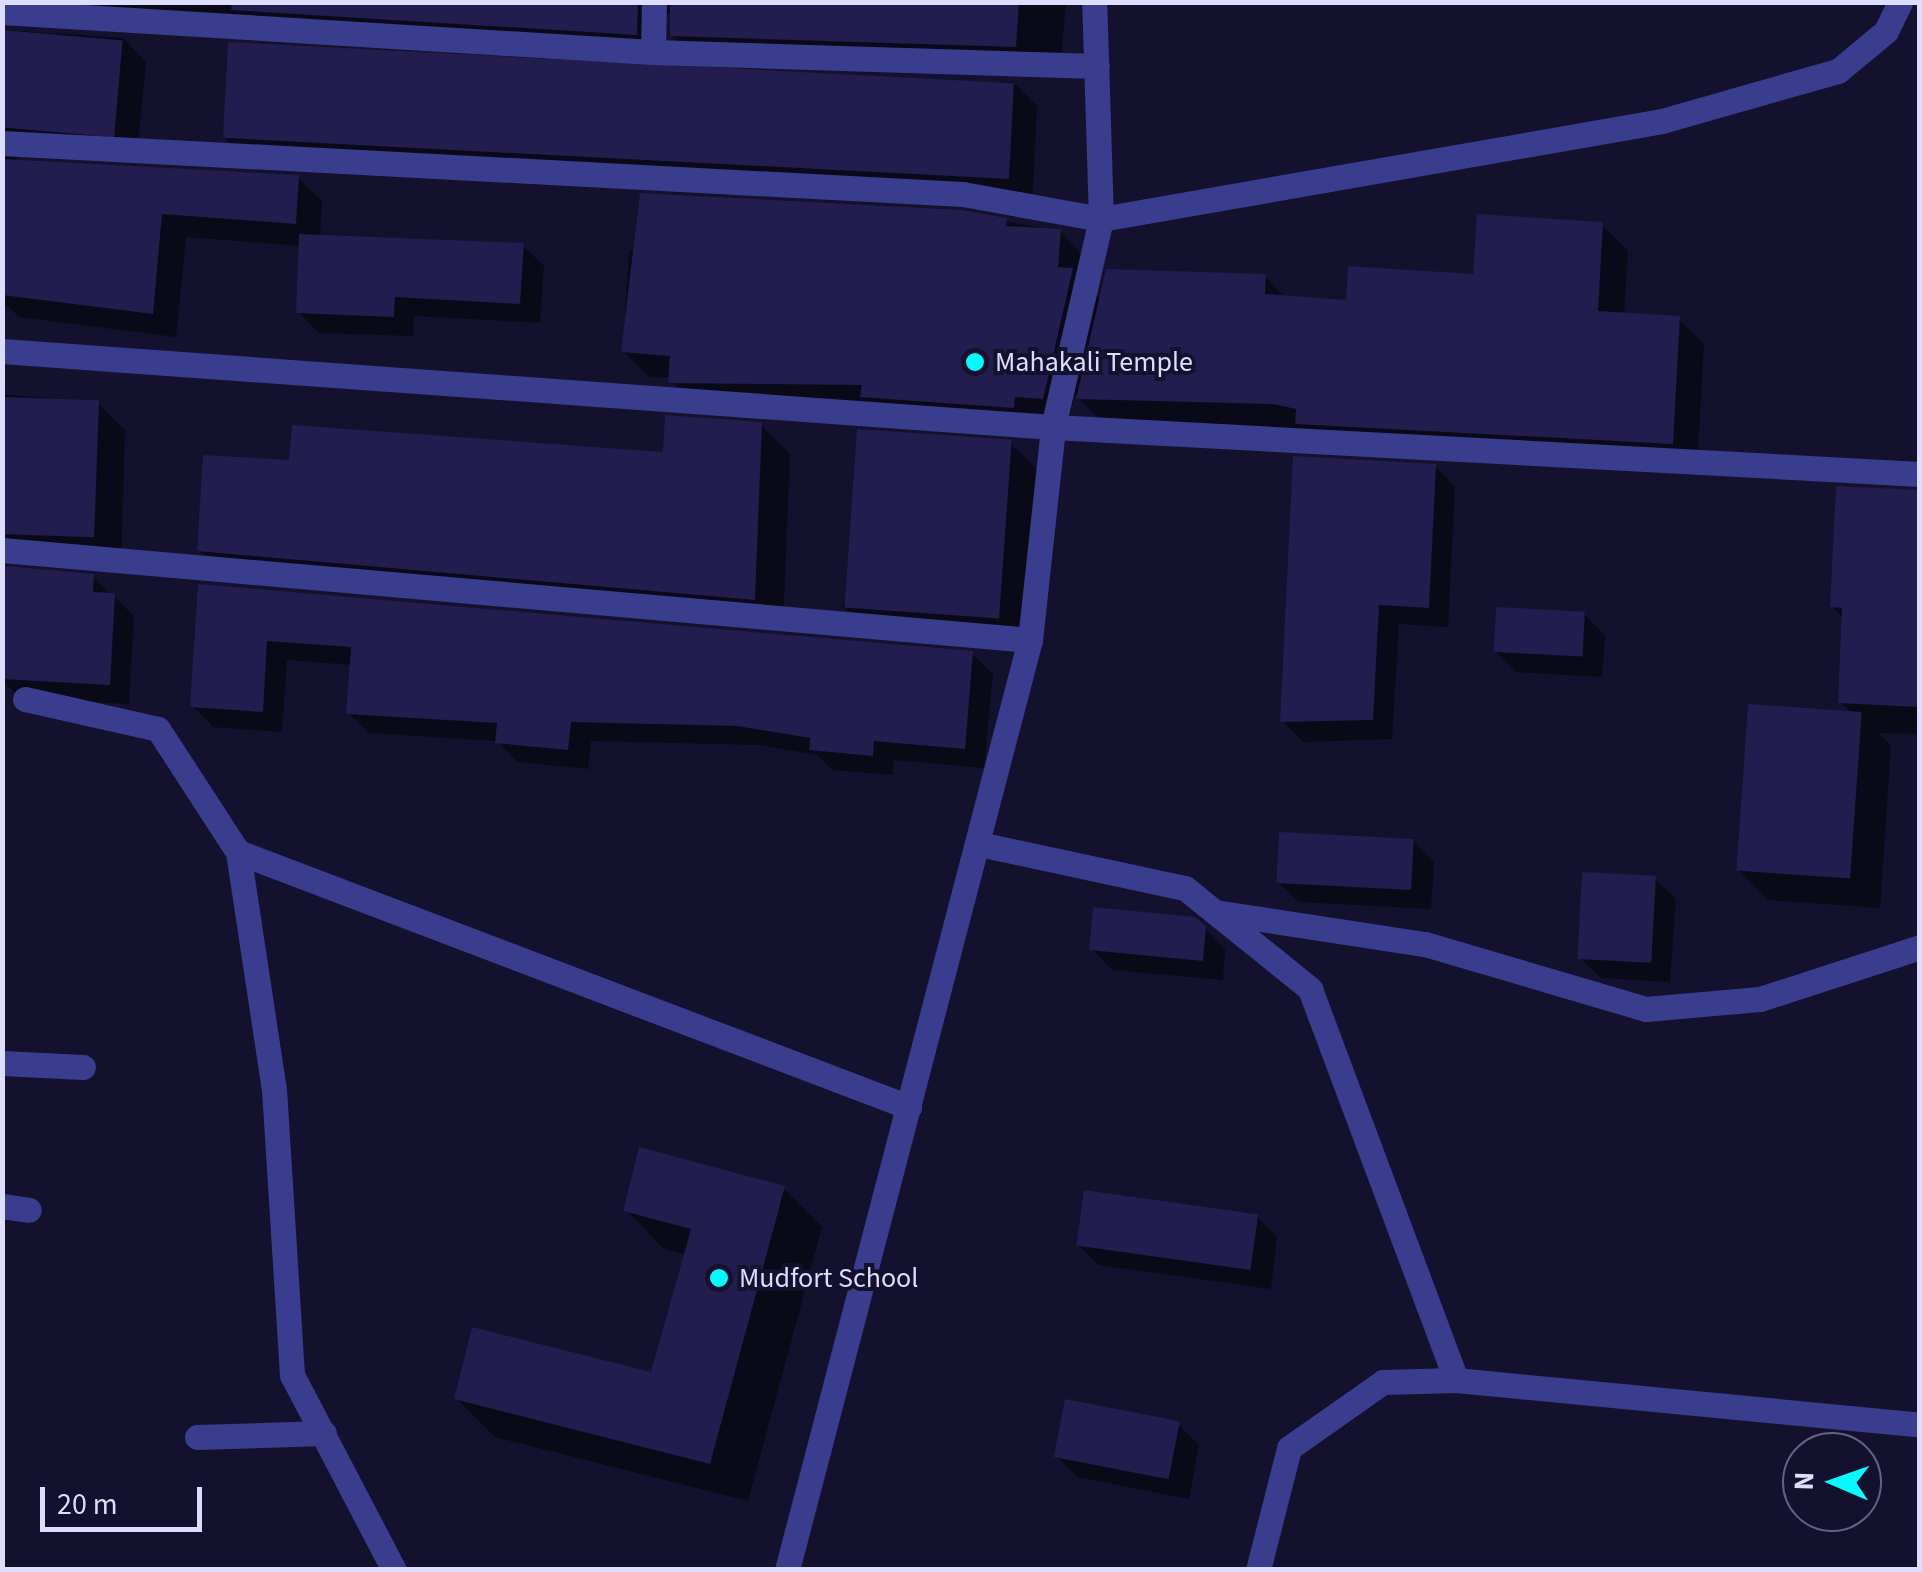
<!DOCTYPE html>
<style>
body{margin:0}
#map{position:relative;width:1922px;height:1572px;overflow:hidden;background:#13112d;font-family:"Source Sans 3",sans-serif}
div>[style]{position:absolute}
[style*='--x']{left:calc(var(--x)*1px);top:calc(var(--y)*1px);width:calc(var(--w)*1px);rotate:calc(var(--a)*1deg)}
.shadow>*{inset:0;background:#0007}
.building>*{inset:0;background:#231c4e;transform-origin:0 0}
.minor>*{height:25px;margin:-12.5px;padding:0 12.5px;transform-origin:12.5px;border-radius:12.5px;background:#3a3d8d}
.tertiary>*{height:25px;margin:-12.5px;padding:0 12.5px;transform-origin:12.5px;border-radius:12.5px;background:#3a3d8d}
.dots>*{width:28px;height:28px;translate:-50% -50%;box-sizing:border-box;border:5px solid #13112d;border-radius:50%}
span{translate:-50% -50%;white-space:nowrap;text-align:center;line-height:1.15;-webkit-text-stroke:8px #13112d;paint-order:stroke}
.poi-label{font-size:28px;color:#dedcff}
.left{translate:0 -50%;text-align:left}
.frame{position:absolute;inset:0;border:5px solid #dedcff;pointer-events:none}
.north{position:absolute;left:1782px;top:1432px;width:100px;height:100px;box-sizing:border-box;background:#13112d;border:2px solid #646281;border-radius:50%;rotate:272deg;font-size:28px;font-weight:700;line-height:40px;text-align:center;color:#dedcff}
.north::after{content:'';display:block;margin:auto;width:35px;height:45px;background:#08f8ff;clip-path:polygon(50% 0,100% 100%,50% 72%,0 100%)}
.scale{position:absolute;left:40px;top:1487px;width:162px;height:45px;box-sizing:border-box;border:5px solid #dedcff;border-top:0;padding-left:12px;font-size:30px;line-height:35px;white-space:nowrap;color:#dedcff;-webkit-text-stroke:8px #13112d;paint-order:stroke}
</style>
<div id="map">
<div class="shadow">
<i style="clip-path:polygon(41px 2px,1066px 2px,1061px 56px,695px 58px,672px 35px,672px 12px,662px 18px,659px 57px)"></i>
<i style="clip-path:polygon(2px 30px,123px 38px,146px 62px,137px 155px,26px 150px,14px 161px,298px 178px,322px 201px,320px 237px,523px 246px,544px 266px,540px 323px,414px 316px,413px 336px,319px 333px,299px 312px,301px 246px,186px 237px,176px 337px,19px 317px,2px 301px)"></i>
<i style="clip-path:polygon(1013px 82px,1037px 106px,1032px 209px,248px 162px,224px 137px)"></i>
<i style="clip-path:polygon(1005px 221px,1060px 232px,1085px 257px,1083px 282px,1102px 300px,1265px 277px,1286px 298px,1349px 303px,1475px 277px,1602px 225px,1628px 251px,1624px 315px,1678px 319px,1704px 344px,1697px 469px,1104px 424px,1075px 394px,1068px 423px,696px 408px,670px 378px,649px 377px,623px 351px,629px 251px)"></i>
<i style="clip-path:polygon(2px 394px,98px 403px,125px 430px,121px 568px,29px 560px,2px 534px)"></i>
<i style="clip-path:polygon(761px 425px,790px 454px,783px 627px,228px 579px,199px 550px,292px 463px,665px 455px)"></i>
<i style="clip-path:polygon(1010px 443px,1041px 473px,1026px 650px,872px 636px,842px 606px)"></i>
<i style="clip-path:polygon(1435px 466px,1455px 487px,1448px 627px,1399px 624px,1392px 739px,1303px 742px,1282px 721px)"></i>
<i style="clip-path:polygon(1920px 493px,1920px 734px,1878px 733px,1891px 745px,1880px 908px,1768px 900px,1738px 870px,1853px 714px,1840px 702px,1844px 619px,1832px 606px)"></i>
<i style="clip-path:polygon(6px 569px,93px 577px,134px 616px,129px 704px,21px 699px,2px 680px)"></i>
<i style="clip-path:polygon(201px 586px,972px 654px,993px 674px,984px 768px,894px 760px,893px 775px,832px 770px,817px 755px,759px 745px,591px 741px,588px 769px,518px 762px,496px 741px,369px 733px,348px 713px,352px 665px,287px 660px,282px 732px,213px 727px,193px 706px)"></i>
<i style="clip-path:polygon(1584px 614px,1605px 635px,1602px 677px,1516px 672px,1495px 651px)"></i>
<i style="clip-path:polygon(1413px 841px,1434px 862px,1431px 909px,1299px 902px,1278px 882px)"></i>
<i style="clip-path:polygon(1655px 879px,1676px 899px,1670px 982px,1601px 978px,1580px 958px)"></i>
<i style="clip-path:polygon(1204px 928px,1225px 949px,1223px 980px,1112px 970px,1092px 949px)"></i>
<i style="clip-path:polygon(783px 1188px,822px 1227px,748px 1501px,495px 1437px,457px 1399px,653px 1375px,686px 1255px,664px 1249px,626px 1210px)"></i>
<i style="clip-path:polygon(1257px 1217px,1277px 1237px,1271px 1289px,1098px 1265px,1078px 1244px)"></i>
<i style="clip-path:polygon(1179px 1425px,1199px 1445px,1189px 1499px,1077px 1477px,1056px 1456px)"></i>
</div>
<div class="building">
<i style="clip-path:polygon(232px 2px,638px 2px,637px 35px,231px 10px)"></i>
<i style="clip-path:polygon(670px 2px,1019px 2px,1016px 47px,670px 36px)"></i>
<i style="left:2px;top:30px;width:121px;height:97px;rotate:5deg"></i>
<i style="left:228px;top:42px;width:787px;height:96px;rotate:3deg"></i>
<i style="clip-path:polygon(2px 159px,299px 175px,296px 224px,162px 214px,153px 314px,2px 295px)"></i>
<i style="clip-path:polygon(640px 193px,961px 210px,1007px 218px,1006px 226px,1061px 229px,1058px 267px,1073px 268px,1043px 399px,1015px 397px,1014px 408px,860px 397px,862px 385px,668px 383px,670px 356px,621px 352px)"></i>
<i style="clip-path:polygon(1477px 214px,1603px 222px,1598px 311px,1680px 316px,1673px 444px,1295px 424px,1296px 409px,1273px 404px,1076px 399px,1106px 269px,1266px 274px,1265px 294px,1346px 300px,1348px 266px,1473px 274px)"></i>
<i style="clip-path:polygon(299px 234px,524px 243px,520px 304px,395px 297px,394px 317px,296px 313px)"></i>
<i style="left:3px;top:397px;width:96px;height:137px;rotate:2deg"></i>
<i style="clip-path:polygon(665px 415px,762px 422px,755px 600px,197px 551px,203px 455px,289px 460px,292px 425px,663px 452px)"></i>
<i style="left:857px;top:429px;width:155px;height:179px;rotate:4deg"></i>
<i style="clip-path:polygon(1293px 456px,1436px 464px,1429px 608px,1379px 605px,1373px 720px,1280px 722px)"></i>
<i style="clip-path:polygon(1836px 486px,1920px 490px,1920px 707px,1838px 703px,1842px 608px,1830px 607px)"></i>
<i style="clip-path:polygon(4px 566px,94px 574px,93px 592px,115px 593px,110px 685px,2px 679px)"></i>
<i style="clip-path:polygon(198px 584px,973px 651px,965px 749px,874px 741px,873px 756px,809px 750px,810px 738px,737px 726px,571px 722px,568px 750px,495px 743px,497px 723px,346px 714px,351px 647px,267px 641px,263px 712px,190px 707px)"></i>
<i style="left:1496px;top:607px;width:89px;height:45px;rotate:3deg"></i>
<i style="left:1748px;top:704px;width:114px;height:167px;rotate:4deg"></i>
<i style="left:1279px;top:832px;width:135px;height:51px;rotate:3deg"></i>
<i style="left:1582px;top:872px;width:74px;height:87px;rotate:3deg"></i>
<i style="clip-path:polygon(1093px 907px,1195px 917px,1206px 926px,1203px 961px,1089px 950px)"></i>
<i style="clip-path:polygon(639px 1147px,785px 1186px,710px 1464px,454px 1399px,472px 1327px,651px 1372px,691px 1229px,623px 1211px)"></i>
<i style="left:1084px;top:1190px;width:176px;height:56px;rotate:8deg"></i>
<i style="left:1065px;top:1399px;width:117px;height:59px;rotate:11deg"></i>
</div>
<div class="minor">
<i style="--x:2;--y:12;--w:652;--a:3.52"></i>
<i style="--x:653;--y:52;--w:444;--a:1.8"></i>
<i style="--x:653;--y:52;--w:50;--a:-88.9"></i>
<i style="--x:2;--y:143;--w:962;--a:3.04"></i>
<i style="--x:963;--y:194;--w:140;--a:10.3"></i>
<i style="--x:2;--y:351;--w:1054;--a:4.14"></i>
<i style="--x:1053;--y:427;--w:868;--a:3.1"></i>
<i style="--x:2;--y:550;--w:1032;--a:5"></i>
<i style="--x:25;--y:699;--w:136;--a:12.7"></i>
<i style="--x:158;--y:729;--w:147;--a:57"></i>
<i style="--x:238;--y:852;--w:240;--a:81.4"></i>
<i style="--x:274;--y:1089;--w:287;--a:86.4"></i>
<i style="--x:292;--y:1375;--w:220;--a:62.4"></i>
<i style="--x:979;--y:844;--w:211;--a:12.1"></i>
<i style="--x:1185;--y:888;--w:161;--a:38.9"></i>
<i style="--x:1310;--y:989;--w:417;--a:69.5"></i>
<i style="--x:238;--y:852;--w:718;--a:20.81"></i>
<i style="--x:1215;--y:912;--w:212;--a:8.7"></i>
<i style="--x:1425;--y:944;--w:230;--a:16.4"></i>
<i style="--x:1646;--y:1009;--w:114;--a:-5"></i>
<i style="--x:1760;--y:999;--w:168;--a:-18"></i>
<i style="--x:2;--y:1063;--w:81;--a:2.8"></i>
<i style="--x:2;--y:1206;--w:27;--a:8"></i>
<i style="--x:197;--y:1437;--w:127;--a:-1.8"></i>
<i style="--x:1258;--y:1570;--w:126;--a:-75.7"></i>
<i style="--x:1289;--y:1448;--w:115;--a:-35.1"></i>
<i style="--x:1383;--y:1382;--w:73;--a:-1.6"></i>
<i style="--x:1456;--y:1380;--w:466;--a:5.5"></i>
</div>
<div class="tertiary">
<i style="--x:1101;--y:219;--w:569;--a:-9.91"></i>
<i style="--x:1662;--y:121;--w:183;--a:-15.9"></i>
<i style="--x:1838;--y:71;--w:62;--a:-39.8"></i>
<i style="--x:1886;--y:31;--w:32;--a:-64"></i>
<i style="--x:787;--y:1570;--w:961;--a:-75.36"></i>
<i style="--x:1030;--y:640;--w:214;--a:-83.8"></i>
<i style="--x:1053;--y:427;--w:213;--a:-77"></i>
<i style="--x:1101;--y:219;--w:217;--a:-91.8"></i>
</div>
<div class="dots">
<i style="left:975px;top:362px;background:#08f8ff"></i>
<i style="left:719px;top:1278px;background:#08f8ff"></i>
</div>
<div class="poi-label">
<span class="left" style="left:995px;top:362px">Mahakali Temple</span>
<span class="left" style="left:739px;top:1278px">Mudfort School</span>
</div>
<div class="frame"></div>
<div class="north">N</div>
<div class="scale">20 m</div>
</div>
